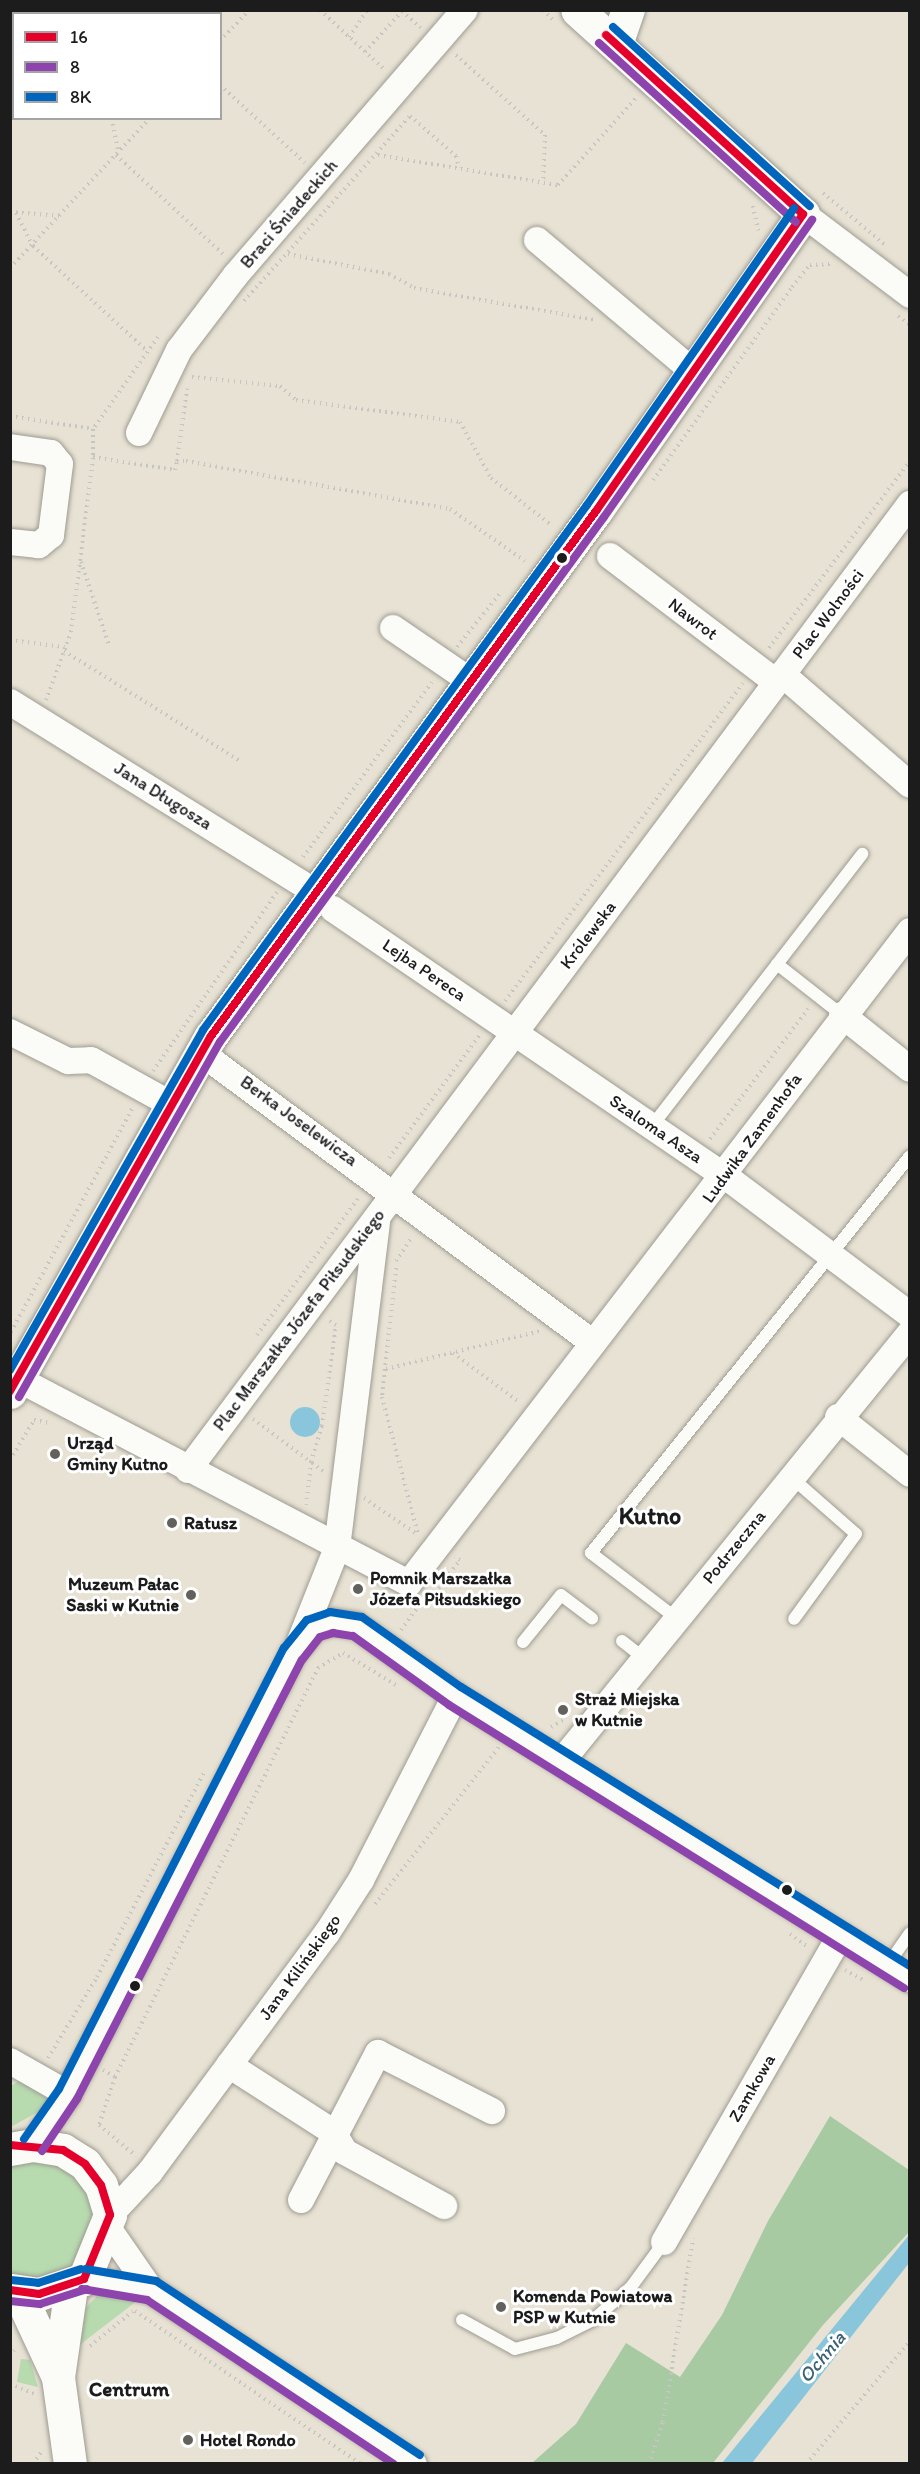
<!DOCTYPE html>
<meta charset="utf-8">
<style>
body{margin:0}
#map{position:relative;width:920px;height:2474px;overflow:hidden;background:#e7e2d3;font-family:Itim,sans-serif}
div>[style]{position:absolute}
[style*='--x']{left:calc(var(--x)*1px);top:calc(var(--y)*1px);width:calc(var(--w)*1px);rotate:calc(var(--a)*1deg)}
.green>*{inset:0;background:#b7dbaf}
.forest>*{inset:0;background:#a7caa3}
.water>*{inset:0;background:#8ac6db}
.round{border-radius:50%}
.path>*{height:4px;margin-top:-2px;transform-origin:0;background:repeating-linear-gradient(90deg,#c6c5c2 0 1.5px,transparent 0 6px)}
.roads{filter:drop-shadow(0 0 2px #9e9b92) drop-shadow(0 0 2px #9e9b92)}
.lane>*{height:12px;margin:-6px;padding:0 6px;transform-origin:6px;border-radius:6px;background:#fbfbf8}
.street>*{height:26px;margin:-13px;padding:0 13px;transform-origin:13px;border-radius:13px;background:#fbfbf8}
.secondary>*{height:33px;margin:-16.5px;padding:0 16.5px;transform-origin:16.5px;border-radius:16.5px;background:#fbfbf8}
.bus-1>*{height:8px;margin:-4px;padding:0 4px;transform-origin:4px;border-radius:4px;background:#e4002b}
.bus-2>*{height:8px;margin:-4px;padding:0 4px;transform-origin:4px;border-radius:4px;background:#8e44ad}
.bus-3>*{height:8px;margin:-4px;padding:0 4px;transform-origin:4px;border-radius:4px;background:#0065bd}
.dots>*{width:16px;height:16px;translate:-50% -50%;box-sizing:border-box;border:3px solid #fff;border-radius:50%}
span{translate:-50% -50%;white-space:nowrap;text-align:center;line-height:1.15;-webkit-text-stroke:6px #fff;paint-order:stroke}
.street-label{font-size:18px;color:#1c1c1c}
.poi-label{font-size:18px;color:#1c1c1c;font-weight:700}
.left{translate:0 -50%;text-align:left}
.right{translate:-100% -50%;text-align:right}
.water-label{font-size:20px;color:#3c6374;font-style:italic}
.quarter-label{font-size:21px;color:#1c1c1c;font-weight:700}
.district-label{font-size:24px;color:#1c1c1c;font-weight:700}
.frame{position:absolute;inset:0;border:12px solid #1c1c1c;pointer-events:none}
.legend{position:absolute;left:12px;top:12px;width:210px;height:108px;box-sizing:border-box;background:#fff;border:2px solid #a4a4a4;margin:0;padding:8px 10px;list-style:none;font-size:18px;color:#1c1c1c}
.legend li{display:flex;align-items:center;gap:12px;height:30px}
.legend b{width:30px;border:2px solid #a4a4a4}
</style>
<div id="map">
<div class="green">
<i style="clip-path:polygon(22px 2079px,48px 2099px,43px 2109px,11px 2127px,11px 2086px)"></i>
<i style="clip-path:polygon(11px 2158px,61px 2159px,97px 2203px,85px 2259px,54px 2282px,11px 2280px)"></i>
<i style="clip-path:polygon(111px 2294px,138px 2300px,73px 2350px,83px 2311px,97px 2296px)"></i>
<i style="clip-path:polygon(21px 2359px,30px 2360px,38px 2387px,17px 2382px)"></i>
</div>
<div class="forest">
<i style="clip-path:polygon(830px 2116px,909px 2170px,909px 2232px,823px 2325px,713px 2463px,532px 2463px,576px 2424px,626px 2343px,680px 2377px,722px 2315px,768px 2221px)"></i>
</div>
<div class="water">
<i class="round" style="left:290px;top:1407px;width:30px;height:30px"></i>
<i style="clip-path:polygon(909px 2235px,909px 2263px,752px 2463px,722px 2463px)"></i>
</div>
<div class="path">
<i style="--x:320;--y:10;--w:87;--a:42.7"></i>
<i style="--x:543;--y:10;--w:13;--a:45"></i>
<i style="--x:402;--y:11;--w:25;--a:42"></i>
<i style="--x:349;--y:37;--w:32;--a:-56"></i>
<i style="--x:220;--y:41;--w:42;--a:-46.9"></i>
<i style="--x:365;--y:52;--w:55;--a:-47.9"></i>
<i style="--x:456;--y:55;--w:120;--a:42"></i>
<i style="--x:545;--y:135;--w:48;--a:92.4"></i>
<i style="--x:220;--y:85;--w:115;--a:42.5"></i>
<i style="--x:112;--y:118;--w:36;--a:80"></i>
<i style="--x:116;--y:155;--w:147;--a:42.8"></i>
<i style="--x:378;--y:155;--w:182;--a:9.5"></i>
<i style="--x:558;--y:185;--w:117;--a:-48.1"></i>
<i style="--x:823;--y:193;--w:80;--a:39.9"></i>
<i style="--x:753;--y:206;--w:25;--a:78"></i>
<i style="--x:10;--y:212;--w:50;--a:4.6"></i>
<i style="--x:16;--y:213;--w:37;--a:63"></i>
<i style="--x:33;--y:246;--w:155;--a:42.6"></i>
<i style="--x:288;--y:254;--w:103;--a:11.2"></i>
<i style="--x:389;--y:274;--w:29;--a:29"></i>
<i style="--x:414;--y:288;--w:185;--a:10"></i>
<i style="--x:10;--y:268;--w:205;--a:-47"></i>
<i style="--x:244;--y:301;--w:249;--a:-48.1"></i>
<i style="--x:410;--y:116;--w:61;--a:41"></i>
<i style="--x:456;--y:156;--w:12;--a:76"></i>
<i style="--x:898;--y:316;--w:15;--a:37"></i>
<i style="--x:158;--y:337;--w:113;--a:125.2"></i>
<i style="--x:93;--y:429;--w:28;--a:90"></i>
<i style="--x:93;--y:457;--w:83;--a:9"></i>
<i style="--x:175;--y:470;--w:9;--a:-77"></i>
<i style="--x:177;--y:461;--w:9;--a:0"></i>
<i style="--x:186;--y:461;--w:268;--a:10.3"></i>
<i style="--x:450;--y:509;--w:91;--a:34.7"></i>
<i style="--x:192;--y:377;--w:88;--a:5.8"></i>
<i style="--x:280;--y:386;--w:21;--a:41"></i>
<i style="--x:296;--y:400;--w:165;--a:7.6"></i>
<i style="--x:460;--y:422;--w:64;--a:61"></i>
<i style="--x:491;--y:478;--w:76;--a:38.1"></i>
<i style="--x:10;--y:416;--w:84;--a:8.9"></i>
<i style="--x:177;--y:461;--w:73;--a:-82.1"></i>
<i style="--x:653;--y:480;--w:238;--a:-54.2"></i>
<i style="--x:792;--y:287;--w:28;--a:-51"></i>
<i style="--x:810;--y:265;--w:20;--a:-3"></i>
<i style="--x:81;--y:562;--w:88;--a:71.4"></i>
<i style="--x:10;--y:640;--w:55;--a:7.3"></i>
<i style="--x:457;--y:647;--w:70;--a:-51.3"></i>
<i style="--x:769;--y:648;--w:234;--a:-53"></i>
<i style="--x:64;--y:651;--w:208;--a:32"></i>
<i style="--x:46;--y:700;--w:72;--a:-69.8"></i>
<i style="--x:71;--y:632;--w:176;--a:-82.8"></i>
<i style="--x:303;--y:857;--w:217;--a:-53.6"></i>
<i style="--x:505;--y:1001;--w:397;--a:-53.2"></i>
<i style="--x:153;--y:1071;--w:218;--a:-55.3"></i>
<i style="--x:710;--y:1139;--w:163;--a:-53"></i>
<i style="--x:389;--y:1158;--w:152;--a:-53.6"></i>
<i style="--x:396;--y:1261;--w:29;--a:-56"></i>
<i style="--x:396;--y:1268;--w:130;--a:96.2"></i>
<i style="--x:382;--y:1397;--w:142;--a:75.3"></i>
<i style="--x:11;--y:1332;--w:254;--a:-61.5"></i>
<i style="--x:257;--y:1335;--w:173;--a:-53.5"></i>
<i style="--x:453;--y:1353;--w:82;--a:36.6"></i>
<i style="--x:386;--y:1369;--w:160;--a:-13.8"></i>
<i style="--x:253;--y:1419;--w:72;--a:36.6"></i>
<i style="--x:311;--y:1462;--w:43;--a:96.6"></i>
<i style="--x:10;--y:1460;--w:47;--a:-59"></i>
<i style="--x:34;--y:1420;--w:16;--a:11"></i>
<i style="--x:323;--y:1471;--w:15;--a:-143"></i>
<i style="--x:311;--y:1462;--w:38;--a:-73"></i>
<i style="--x:322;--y:1426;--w:102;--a:-82.1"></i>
<i style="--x:336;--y:1325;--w:9;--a:-148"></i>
<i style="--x:364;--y:1498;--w:65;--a:34.4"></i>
<i style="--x:435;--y:1593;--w:41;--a:-52.9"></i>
<i style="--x:460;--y:1560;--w:6;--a:-149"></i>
<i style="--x:401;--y:1630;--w:34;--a:-54"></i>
<i style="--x:551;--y:1727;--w:16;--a:-30"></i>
<i style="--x:375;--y:1904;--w:200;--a:-51.7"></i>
<i style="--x:790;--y:1934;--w:22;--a:36"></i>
<i style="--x:845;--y:1970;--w:23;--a:29"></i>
<i style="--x:48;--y:2058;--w:95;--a:-58.8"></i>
<i style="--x:97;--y:1977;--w:233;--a:-62.4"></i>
<i style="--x:103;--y:2070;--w:14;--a:30"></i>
<i style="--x:115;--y:2077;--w:51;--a:108.4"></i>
<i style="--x:99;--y:2125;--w:48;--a:40"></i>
<i style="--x:115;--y:2077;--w:457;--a:-63.6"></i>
<i style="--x:318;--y:1668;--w:29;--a:-31"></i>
<i style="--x:343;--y:1653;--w:62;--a:31.1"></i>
<i style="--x:135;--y:2311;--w:273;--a:34.1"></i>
<i style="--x:90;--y:2346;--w:55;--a:-39.1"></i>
<i style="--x:10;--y:2356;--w:7;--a:-56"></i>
<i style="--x:10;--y:2384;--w:27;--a:22"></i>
<i style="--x:33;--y:2464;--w:14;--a:-56"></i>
<i style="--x:649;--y:2464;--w:44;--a:-71.6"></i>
<i style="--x:663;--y:2422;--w:186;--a:-80.7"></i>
<i style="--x:806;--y:2464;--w:161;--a:-49.8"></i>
</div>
<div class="roads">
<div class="lane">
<i style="--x:777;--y:964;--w:83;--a:38.1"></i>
<i style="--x:652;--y:1126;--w:344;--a:-52.3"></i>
<i style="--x:791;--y:1477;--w:86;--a:41.2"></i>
<i style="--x:856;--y:1534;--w:105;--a:126.1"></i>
<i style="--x:676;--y:1618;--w:107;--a:-142.6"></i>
<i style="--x:591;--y:1553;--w:509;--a:-51.22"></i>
<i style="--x:622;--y:1641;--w:28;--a:38"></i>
<i style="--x:523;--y:1642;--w:60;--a:-51"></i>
<i style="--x:561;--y:1595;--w:39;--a:37"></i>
<i style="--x:887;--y:1966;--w:40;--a:-55.1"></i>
<i style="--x:462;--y:2320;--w:60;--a:28.7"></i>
<i style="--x:515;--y:2349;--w:43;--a:-14.7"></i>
<i style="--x:557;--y:2338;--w:40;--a:-26.6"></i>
<i style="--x:593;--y:2320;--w:50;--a:-41"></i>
<i style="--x:631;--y:2287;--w:56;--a:-53.7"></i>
</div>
<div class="street">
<i style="--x:10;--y:71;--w:4;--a:14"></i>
<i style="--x:803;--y:214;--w:134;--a:37.1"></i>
<i style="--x:537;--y:240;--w:205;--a:40.1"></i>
<i style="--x:139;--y:433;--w:92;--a:-64.3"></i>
<i style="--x:179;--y:350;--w:94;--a:-52.8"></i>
<i style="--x:236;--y:275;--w:350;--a:-49.2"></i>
<i style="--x:10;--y:447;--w:41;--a:8.3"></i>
<i style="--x:51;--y:453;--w:14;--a:51"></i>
<i style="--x:60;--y:464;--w:72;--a:97.2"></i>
<i style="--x:51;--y:535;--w:16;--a:140"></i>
<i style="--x:39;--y:545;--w:29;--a:-174"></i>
<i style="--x:610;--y:556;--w:208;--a:37.2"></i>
<i style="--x:393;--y:628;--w:92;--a:34.4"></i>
<i style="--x:782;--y:674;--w:169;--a:40.9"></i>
<i style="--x:10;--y:702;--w:358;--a:31.9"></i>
<i style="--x:333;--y:909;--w:474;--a:34.3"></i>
<i style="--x:725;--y:1176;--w:231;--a:36.9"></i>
<i style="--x:842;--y:1015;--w:87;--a:38.5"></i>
<i style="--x:10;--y:1032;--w:65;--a:26.6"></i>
<i style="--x:68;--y:1061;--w:23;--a:-2"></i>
<i style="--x:91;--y:1060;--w:89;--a:28.9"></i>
<i style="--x:200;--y:1052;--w:489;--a:36.5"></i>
<i style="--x:18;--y:1379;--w:441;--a:27.6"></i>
<i style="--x:409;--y:1583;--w:822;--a:-52.46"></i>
<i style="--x:838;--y:1417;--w:92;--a:38.4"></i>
<i style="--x:188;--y:1470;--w:1206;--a:-53.23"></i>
<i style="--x:300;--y:1641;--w:100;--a:-68.3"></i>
<i style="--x:337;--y:1548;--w:330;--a:-83"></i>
<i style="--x:561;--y:1762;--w:553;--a:-50.87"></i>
<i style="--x:10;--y:2061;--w:67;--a:29.6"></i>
<i style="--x:229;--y:2065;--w:124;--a:32.8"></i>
<i style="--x:333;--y:2132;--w:23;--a:59"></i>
<i style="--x:345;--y:2152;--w:113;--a:28.6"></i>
<i style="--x:33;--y:2145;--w:62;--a:-55.5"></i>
<i style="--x:68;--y:2094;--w:494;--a:-62.9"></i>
<i style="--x:293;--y:1654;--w:33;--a:-51"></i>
<i style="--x:314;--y:1628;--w:19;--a:-18"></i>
<i style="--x:332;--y:1622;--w:25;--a:9"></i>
<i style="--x:357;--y:1626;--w:120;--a:35.5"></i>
<i style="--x:455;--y:1696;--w:536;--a:31.88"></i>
<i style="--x:301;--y:2200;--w:166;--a:-62.4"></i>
<i style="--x:378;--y:2053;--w:128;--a:27"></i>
<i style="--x:110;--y:2215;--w:59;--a:-47.1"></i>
<i style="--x:150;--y:2172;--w:297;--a:-53.5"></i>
<i style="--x:327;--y:1933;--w:63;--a:-57.3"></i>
<i style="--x:361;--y:1880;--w:207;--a:-62.9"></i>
<i style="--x:108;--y:2228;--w:75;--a:55.3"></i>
<i style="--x:151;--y:2290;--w:315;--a:33.5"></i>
<i style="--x:664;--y:2242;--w:353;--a:-60.1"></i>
<i style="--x:84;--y:2279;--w:68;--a:9.3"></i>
</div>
<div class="secondary">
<i style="--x:616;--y:44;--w:36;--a:-71"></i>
<i style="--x:10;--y:1392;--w:409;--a:-60.6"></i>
<i style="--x:211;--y:1036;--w:651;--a:-53.75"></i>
<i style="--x:596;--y:511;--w:362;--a:-55.1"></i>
<i style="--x:803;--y:214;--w:304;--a:-137.9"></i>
<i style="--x:10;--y:2149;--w:23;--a:-10"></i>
<i style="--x:33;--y:2145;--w:30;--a:9"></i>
<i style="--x:63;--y:2150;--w:26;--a:32"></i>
<i style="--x:85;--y:2164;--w:26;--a:53"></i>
<i style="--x:101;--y:2185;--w:31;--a:73"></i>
<i style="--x:110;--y:2215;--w:69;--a:112.1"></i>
<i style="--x:84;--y:2279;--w:47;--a:161.6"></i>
<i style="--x:39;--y:2294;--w:29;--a:-172"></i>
<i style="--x:19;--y:2293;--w:93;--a:65.1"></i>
<i style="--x:70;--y:2464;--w:88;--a:-97.9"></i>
<i style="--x:58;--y:2377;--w:91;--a:-81.8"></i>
</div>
</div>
<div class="bus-1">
<i style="--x:606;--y:35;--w:266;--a:42.3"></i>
<i style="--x:10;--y:1391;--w:408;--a:-60.5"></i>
<i style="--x:211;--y:1036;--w:651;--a:-53.75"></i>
<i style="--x:596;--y:511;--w:362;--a:-55.1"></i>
<i style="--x:10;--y:2145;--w:53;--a:5.4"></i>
<i style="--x:63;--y:2150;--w:26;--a:32"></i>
<i style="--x:85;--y:2164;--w:26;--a:53"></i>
<i style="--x:101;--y:2185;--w:31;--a:73"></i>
<i style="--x:110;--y:2215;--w:69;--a:112.1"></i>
<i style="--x:84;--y:2279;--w:47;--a:161.6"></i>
<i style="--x:39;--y:2294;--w:29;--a:-172"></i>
</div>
<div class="bus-2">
<i style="--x:599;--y:43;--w:266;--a:42.3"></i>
<i style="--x:19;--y:1397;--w:408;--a:-60.5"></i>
<i style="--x:220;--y:1042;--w:650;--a:-53.82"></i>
<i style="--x:604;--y:517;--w:363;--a:-55"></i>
<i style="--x:42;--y:2151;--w:63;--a:-56.1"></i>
<i style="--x:77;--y:2099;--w:493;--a:-62.9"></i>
<i style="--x:302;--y:1660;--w:29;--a:-52"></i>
<i style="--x:320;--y:1637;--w:14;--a:-17"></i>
<i style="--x:333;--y:1633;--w:20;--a:9"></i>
<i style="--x:353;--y:1636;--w:118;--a:35.7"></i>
<i style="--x:449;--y:1705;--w:536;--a:31.88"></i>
<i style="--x:82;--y:2289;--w:66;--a:9.6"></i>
<i style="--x:147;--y:2300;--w:296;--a:33.6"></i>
<i style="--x:10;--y:2301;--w:30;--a:6"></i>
<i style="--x:40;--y:2304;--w:49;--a:-17.7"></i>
</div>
<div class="bus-3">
<i style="--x:613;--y:27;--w:266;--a:42.3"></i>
<i style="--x:10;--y:1370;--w:391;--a:-60.4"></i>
<i style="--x:203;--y:1030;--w:650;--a:-53.82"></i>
<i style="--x:587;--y:505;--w:362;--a:-55.1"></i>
<i style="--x:24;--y:2139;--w:61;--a:-55"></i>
<i style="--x:59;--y:2089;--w:495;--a:-63"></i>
<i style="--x:284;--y:1648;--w:36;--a:-51"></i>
<i style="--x:307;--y:1620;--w:24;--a:-19"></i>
<i style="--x:330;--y:1612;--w:32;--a:9"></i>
<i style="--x:362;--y:1617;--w:121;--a:35.3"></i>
<i style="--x:461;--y:1687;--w:529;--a:31.86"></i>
<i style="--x:86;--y:2269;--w:71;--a:9.7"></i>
<i style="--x:156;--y:2281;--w:316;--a:33.4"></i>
<i style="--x:11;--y:2280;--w:27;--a:6"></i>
<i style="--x:38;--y:2283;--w:45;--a:-18"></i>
</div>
<div class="dots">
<i style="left:562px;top:558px;background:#1c1c1c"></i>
<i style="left:55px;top:1454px;background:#63615c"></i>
<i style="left:172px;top:1523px;background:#63615c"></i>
<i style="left:358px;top:1589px;background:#63615c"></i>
<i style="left:191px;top:1595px;background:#63615c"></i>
<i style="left:563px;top:1710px;background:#63615c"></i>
<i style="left:787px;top:1890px;background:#1c1c1c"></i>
<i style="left:135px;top:1986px;background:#1c1c1c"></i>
<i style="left:501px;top:2307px;background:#63615c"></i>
<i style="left:188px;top:2440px;background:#63615c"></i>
</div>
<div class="street-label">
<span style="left:289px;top:214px;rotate:-49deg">Braci Śniadeckich</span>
<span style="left:828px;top:614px;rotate:-53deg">Plac Wolności</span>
<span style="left:693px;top:619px;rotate:37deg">Nawrot</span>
<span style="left:163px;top:796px;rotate:32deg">Jana Długosza</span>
<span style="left:588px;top:935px;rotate:-53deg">Królewska</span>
<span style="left:424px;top:970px;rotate:34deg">Lejba Pereca</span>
<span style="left:299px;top:1121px;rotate:36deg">Berka Joselewicza</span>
<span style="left:656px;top:1129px;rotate:34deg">Szaloma Asza</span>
<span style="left:752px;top:1138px;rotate:-54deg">Ludwika Zamenhofa</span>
<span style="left:299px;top:1320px;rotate:-53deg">Plac Marszałka Józefa Piłsudskiego</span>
<span style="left:734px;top:1547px;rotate:-51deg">Podrzeczna</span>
<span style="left:300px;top:1967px;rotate:-54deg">Jana Kilińskiego</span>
<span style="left:752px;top:2088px;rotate:-60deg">Zamkowa</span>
</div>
<div class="poi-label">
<span class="left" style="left:67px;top:1454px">Urząd<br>Gminy Kutno</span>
<span class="left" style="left:184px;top:1523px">Ratusz</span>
<span class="left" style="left:370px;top:1589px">Pomnik Marszałka<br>Józefa Piłsudskiego</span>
<span class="right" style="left:179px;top:1595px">Muzeum Pałac<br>Saski w Kutnie</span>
<span class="left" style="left:575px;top:1710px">Straż Miejska<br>w Kutnie</span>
<span class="left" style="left:513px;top:2307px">Komenda Powiatowa<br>PSP w Kutnie</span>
<span class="left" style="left:200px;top:2440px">Hotel Rondo</span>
</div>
<div class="water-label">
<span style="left:822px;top:2357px;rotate:-50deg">Ochnia</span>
</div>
<div class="quarter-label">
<span style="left:129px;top:2389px">Centrum</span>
</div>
<div class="district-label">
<span style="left:650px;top:1516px">Kutno</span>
</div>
<div class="frame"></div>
<ul class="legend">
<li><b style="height:8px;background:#e4002b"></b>16</li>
<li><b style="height:8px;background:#8e44ad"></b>8</li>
<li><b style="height:8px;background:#0065bd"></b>8K</li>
</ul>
</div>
